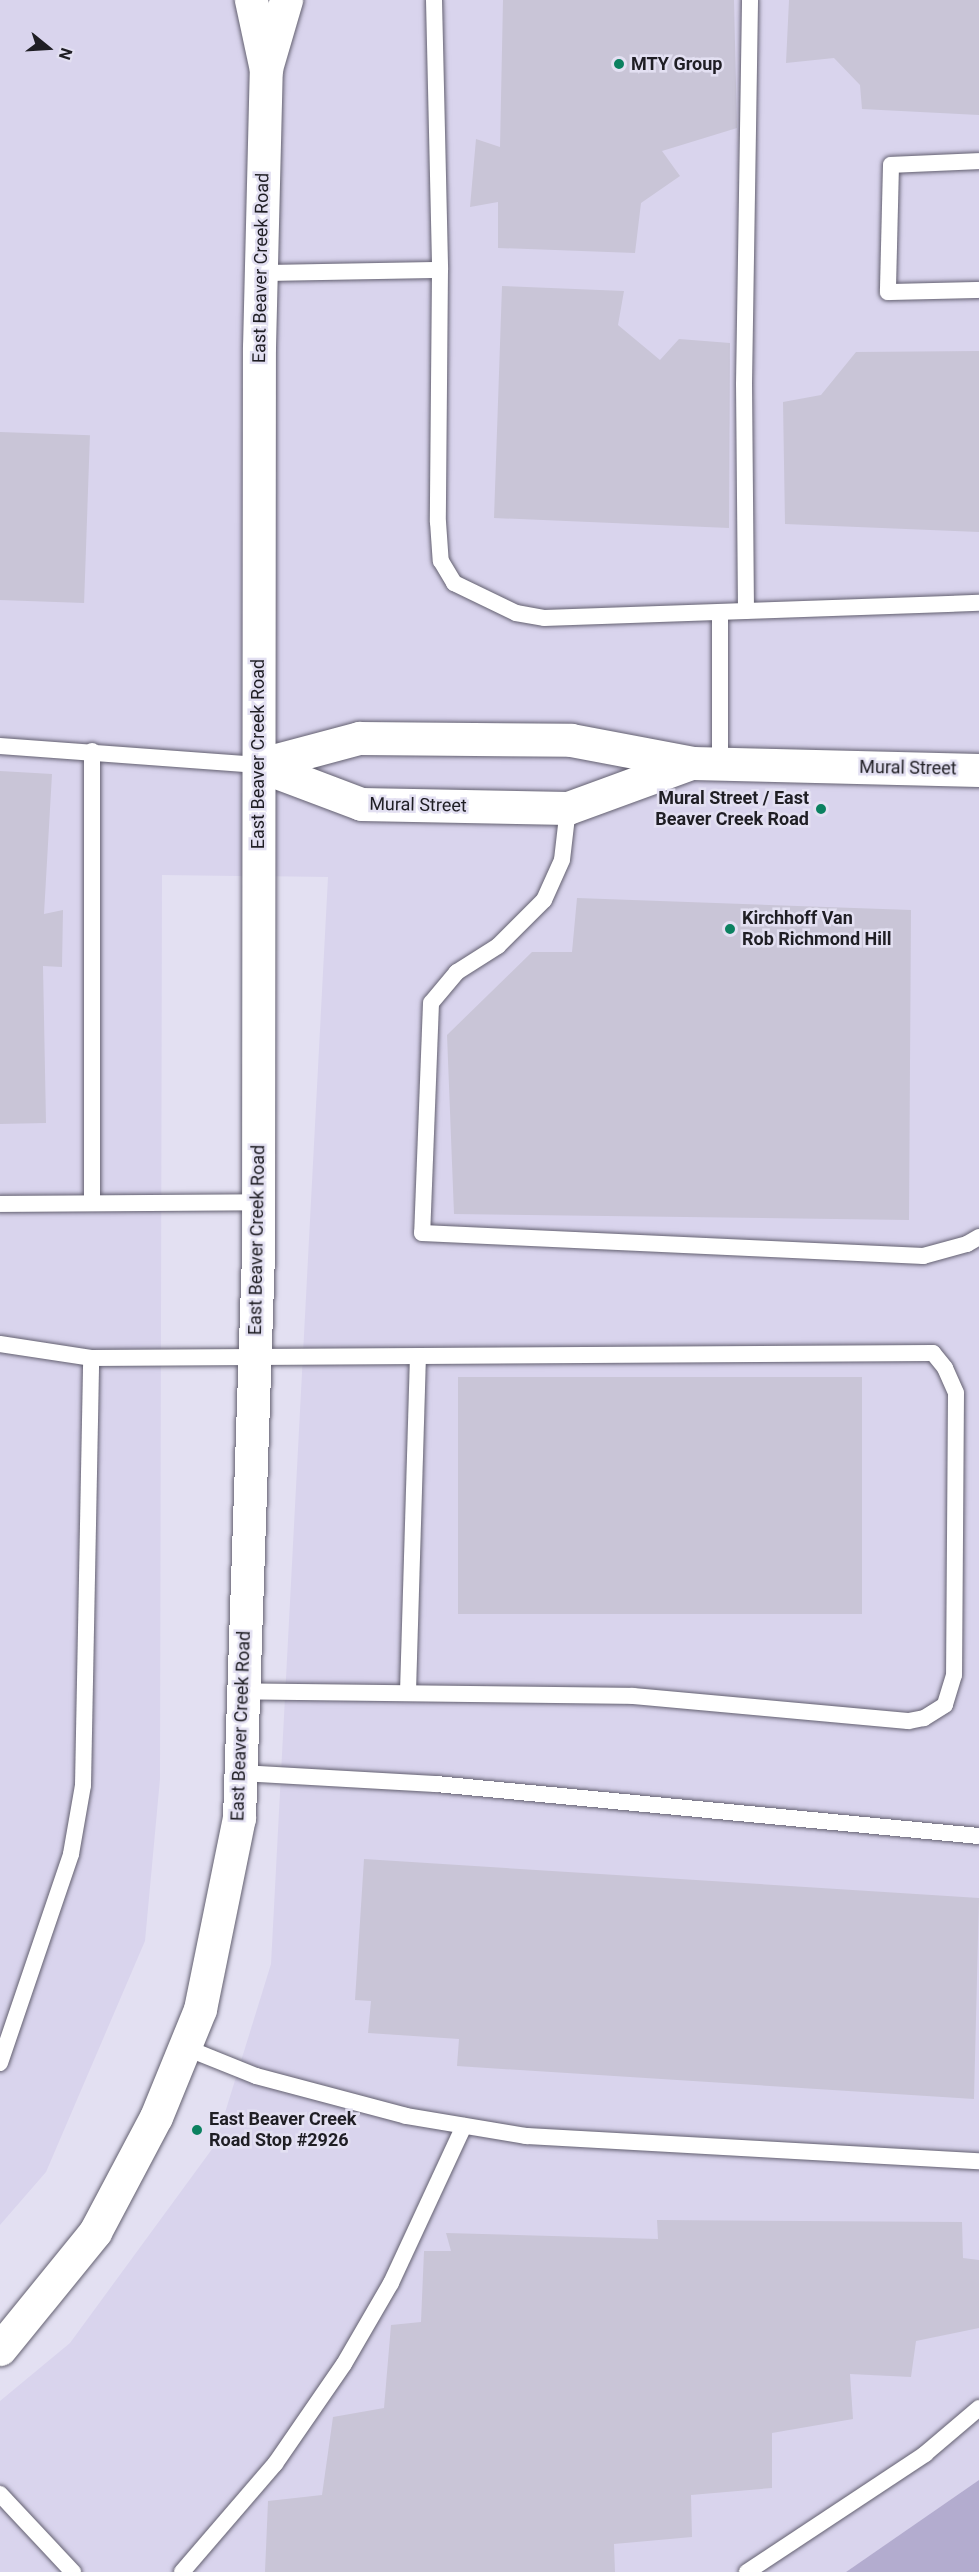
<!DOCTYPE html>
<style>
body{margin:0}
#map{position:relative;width:979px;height:2572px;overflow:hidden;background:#e3e0f2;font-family:Roboto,sans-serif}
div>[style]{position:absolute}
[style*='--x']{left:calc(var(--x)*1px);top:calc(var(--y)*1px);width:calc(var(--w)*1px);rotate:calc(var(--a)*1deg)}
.built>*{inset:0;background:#d9d4ed}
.green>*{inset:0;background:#b3accf}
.building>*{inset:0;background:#c9c5d7;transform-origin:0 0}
.roads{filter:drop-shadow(0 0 2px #636070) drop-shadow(0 0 2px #636070)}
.service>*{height:16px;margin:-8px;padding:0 8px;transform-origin:8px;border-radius:8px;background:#fff}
.minor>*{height:33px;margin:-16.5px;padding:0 16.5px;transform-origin:16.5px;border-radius:16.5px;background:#fff}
.tertiary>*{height:33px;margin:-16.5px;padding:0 16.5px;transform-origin:16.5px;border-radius:16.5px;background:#fff}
.dots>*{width:16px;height:16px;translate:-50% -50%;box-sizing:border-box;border:3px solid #e3e0f2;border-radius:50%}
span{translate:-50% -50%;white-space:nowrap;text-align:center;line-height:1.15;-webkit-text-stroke:5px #e3e0f2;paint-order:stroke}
.poi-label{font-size:18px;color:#1f1e24;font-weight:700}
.left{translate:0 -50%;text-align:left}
.right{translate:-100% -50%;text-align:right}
.street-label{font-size:18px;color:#1f1e24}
.north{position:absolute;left:18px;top:18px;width:60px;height:60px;-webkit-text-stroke:4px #e3e0f2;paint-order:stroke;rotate:108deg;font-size:16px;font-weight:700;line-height:24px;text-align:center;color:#1f1e24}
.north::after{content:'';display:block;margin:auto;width:21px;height:27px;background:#1f1e24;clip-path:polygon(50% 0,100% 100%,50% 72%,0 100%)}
</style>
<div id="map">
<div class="built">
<i style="clip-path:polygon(0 0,979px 0,979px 2480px,846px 2572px,0 2572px,0 2401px,70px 2343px,215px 2145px,271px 1964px,328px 877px,162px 875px,160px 1779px,145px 1941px,46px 2172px,0 2225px)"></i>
</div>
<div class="green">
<i style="clip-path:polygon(979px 2480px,979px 2572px,846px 2572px)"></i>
</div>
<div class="building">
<i style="clip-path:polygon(503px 0,734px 0,737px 128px,662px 151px,680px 176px,641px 203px,635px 253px,498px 248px,498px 202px,470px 207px,476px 139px,500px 147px)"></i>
<i style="clip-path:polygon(789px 0,979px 0,979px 115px,862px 109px,860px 85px,834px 58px,786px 63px)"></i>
<i style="clip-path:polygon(502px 286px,624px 291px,618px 325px,660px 360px,679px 339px,730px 343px,729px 528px,494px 518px)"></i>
<i style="clip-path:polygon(979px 351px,979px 532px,785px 524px,783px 402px,821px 395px,856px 352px)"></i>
<i style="left:0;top:432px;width:90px;height:168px;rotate:2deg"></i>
<i style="clip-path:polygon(0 771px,52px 774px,44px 914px,63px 910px,62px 967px,43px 966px,46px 1123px,0 1124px)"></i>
<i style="clip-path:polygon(577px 898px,911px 910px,909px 1220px,454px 1214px,447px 1035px,532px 952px,572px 952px)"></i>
<i style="left:458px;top:1377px;width:404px;height:237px"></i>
<i style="clip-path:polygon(364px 1859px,979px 1898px,974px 2099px,457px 2066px,459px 2039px,368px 2033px,371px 2001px,355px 2000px)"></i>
<i style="clip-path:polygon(657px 2220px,962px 2222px,963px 2258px,979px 2260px,979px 2328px,916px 2341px,911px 2377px,850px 2374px,853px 2419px,772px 2433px,772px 2488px,691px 2495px,692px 2537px,614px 2544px,615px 2572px,265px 2572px,268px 2501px,322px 2495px,333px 2417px,384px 2408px,391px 2325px,421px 2322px,424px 2251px,451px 2251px,446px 2233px,658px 2239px)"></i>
</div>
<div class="roads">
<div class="service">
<i style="--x:434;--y:0;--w:270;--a:88.7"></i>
<i style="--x:440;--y:270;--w:252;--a:90.5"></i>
<i style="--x:438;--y:522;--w:39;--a:86"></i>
<i style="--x:441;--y:561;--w:26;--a:59"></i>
<i style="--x:454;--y:583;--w:69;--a:25.8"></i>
<i style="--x:516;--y:613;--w:28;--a:10"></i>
<i style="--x:544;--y:618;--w:435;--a:-2"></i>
<i style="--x:979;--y:161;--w:88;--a:177.4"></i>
<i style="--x:891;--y:165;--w:127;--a:91.4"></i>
<i style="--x:888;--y:292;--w:91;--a:-1.3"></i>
<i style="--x:261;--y:273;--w:179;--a:-1"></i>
<i style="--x:746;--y:611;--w:227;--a:-90.5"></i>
<i style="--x:744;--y:384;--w:384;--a:-89.1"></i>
<i style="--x:0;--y:746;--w:259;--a:4.2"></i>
<i style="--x:92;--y:751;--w:452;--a:90"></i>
<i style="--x:720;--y:764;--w:152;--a:-90"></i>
<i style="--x:568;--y:808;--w:52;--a:96.6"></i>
<i style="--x:562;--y:860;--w:44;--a:114.2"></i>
<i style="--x:544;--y:900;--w:65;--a:135"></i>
<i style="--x:498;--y:946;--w:49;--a:147.6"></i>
<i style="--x:457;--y:972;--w:40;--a:130"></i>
<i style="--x:431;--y:1003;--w:230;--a:92.2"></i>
<i style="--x:422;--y:1233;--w:502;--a:2.63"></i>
<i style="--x:923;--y:1256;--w:46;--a:-15.3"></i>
<i style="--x:967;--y:1244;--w:14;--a:-30"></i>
<i style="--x:0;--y:1204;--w:258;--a:-0.4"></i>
<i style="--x:0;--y:1344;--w:92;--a:8.7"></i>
<i style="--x:91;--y:1358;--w:842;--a:-0.34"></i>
<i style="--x:933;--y:1353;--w:19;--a:51"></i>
<i style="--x:945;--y:1368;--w:27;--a:66"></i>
<i style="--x:956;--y:1393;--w:282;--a:90.4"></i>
<i style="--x:954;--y:1675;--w:31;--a:107"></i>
<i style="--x:945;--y:1705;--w:25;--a:148"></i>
<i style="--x:924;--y:1718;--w:16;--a:169"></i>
<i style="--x:908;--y:1721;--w:276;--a:-174.8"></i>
<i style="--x:633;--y:1696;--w:390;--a:-179.3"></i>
<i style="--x:408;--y:1692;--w:336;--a:-88.3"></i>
<i style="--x:240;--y:1773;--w:196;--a:3.2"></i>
<i style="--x:436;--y:1784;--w:545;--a:5.47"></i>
<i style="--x:184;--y:2047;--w:78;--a:21.9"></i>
<i style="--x:256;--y:2076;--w:155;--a:14.9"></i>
<i style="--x:406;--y:2116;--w:122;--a:9.5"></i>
<i style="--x:526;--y:2136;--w:454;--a:3.2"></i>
<i style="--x:0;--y:2063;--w:221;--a:-71.2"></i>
<i style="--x:71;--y:1854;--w:70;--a:-80.1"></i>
<i style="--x:83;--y:1785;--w:427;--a:-88.9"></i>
<i style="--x:0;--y:2494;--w:107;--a:46.9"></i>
<i style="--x:182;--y:2572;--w:143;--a:-49.3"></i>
<i style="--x:275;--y:2464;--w:121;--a:-55.4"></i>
<i style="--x:344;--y:2364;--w:94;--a:-59.9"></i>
<i style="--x:391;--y:2283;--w:173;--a:-65.1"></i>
<i style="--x:747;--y:2572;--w:214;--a:-33.5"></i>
<i style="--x:925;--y:2454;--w:71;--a:-40.4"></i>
</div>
<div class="minor">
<i style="--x:258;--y:765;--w:105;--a:-15"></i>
<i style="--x:359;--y:738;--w:212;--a:0.5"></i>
<i style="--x:571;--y:740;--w:124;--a:10.7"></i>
<i style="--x:693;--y:763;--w:286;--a:1.4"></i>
<i style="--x:258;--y:765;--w:110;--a:20.7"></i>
<i style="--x:361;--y:804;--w:207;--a:1.1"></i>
<i style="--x:568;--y:808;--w:131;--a:-20.1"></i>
</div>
<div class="tertiary">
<i style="--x:267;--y:65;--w:68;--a:-73.7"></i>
<i style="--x:0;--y:2349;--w:151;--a:-50.9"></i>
<i style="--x:95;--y:2232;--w:130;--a:-62.1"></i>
<i style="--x:156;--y:2117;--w:117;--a:-67.8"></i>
<i style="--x:200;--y:2009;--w:195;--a:-78.5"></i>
<i style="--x:239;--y:1818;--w:565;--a:-88.07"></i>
<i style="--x:258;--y:1253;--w:906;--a:-89.94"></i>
<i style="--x:259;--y:347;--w:277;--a:-88.6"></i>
<i style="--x:266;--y:70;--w:72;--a:-102.1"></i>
</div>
</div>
<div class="dots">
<i style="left:619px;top:64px;background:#0b8160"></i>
<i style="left:821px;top:809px;background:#0b8160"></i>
<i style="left:730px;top:929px;background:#0b8160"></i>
<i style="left:197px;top:2130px;background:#0b8160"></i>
</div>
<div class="poi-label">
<span class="left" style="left:631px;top:64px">MTY Group</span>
<span class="right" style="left:809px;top:809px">Mural Street / East<br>Beaver Creek Road</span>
<span class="left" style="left:742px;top:929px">Kirchhoff Van<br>Rob Richmond Hill</span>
<span class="left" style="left:209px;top:2130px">East Beaver Creek<br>Road Stop #2926</span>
</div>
<div class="street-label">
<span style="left:261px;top:268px;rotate:-89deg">East Beaver Creek Road</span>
<span style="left:258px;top:754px;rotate:-90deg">East Beaver Creek Road</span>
<span style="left:908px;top:768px;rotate:1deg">Mural Street</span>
<span style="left:418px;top:805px;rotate:1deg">Mural Street</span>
<span style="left:257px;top:1240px;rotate:-89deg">East Beaver Creek Road</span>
<span style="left:241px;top:1726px;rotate:-88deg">East Beaver Creek Road</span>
</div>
<div class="north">N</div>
</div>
